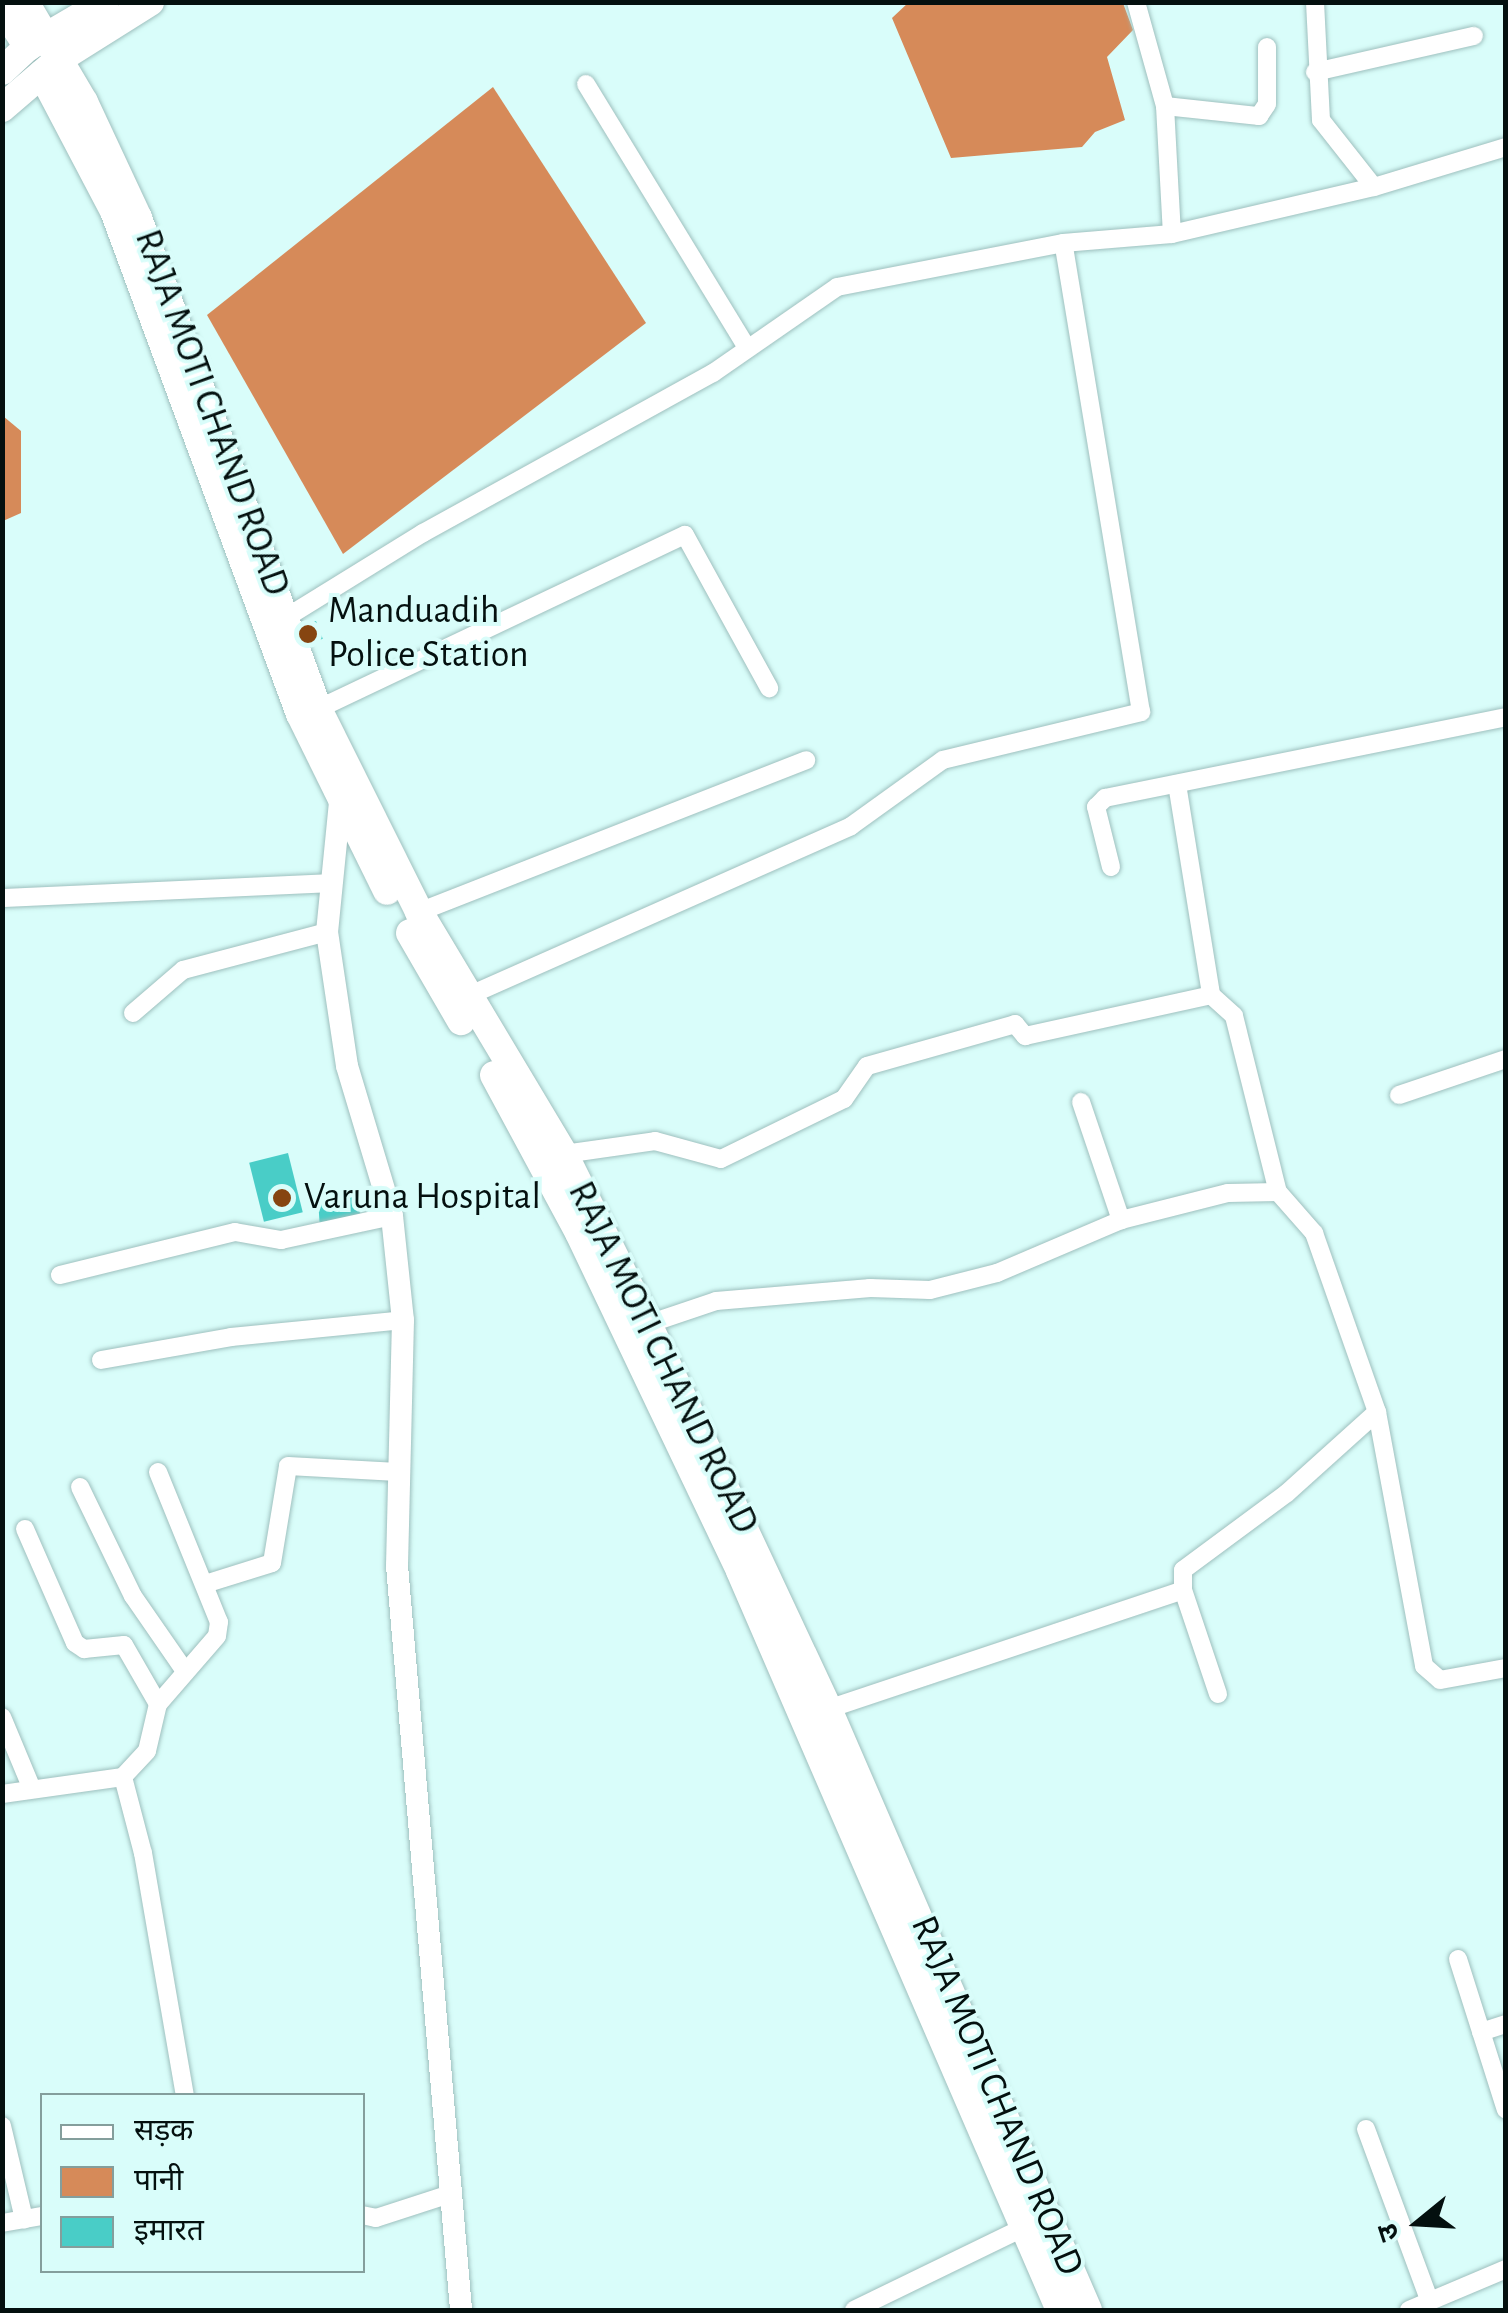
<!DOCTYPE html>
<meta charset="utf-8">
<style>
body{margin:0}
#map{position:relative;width:1508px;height:2313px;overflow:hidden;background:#d9fdfa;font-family:"Alegreya Sans","Noto Sans Devanagari",sans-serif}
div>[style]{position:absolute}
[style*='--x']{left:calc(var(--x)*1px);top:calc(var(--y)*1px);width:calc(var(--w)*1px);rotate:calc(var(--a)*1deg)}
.water>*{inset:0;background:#d68a59}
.building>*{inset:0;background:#49cdc7;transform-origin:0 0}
.roads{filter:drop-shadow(0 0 2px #9ec0be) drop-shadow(0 0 2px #9ec0be)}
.minor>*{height:18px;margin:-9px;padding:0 9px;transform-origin:9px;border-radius:9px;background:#fff}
.tertiary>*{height:22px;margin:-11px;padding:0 11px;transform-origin:11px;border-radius:11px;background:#fff}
.primary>*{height:28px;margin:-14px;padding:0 14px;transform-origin:14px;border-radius:14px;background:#fff}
.dots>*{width:28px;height:28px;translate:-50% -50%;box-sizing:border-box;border:5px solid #d9fdfa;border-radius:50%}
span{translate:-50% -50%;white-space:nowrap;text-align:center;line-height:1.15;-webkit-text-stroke:8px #d9fdfa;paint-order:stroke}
.street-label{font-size:38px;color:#04100f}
.poi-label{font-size:38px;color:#04100f}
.left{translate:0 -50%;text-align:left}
.frame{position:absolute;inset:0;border:5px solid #04100f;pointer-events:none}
.legend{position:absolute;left:40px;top:2093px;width:325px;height:180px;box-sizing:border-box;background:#d9fdfa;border:2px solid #849e9c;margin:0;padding:12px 18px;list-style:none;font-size:30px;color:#04100f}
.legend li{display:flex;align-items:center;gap:20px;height:50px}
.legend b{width:50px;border:2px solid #849e9c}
.north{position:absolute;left:1368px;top:2173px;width:100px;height:100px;-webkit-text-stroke:8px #d9fdfa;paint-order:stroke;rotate:252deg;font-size:28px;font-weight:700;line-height:40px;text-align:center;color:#04100f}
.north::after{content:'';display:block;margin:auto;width:35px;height:45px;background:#04100f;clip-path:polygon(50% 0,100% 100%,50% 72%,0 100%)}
</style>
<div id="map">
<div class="water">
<i style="clip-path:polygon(909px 2px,1123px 3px,1133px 30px,1107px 57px,1125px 120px,1095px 132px,1082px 147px,951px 158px,892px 18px)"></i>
<i style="clip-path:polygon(493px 87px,646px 323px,343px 554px,207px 315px)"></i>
<i style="clip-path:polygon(3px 416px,21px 431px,21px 513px,3px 521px)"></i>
</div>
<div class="building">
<i style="left:316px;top:621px;width:19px;height:24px;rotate:69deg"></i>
<i style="left:288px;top:1153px;width:61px;height:40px;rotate:76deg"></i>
<i style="clip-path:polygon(352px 1188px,361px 1216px,320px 1229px,318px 1199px)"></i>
</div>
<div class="roads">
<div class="minor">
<i style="--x:1136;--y:2;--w:108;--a:74.4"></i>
<i style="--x:1165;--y:106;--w:128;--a:86.9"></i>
<i style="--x:1315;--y:2;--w:118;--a:87.1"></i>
<i style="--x:1321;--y:120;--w:85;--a:51.7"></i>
<i style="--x:1315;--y:72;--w:163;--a:-12.8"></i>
<i style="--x:586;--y:84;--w:309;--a:58.6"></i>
<i style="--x:1165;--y:106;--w:95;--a:6.1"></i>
<i style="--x:1259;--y:116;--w:14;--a:-56"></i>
<i style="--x:1267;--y:104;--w:57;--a:-90"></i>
<i style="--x:287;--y:617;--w:160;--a:-31.7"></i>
<i style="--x:423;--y:533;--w:331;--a:-28.9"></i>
<i style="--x:713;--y:373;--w:151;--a:-34.7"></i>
<i style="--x:837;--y:287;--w:230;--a:-11"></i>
<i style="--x:1063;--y:243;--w:109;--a:-4.7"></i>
<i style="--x:1172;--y:234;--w:207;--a:-13.1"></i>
<i style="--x:1374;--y:187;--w:138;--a:-16.9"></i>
<i style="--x:318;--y:709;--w:406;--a:-25.4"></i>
<i style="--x:685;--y:535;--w:175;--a:61.2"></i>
<i style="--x:1177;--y:784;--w:214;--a:80.8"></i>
<i style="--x:1111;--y:867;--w:62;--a:-104"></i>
<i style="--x:1096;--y:807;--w:13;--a:-45"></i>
<i style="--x:1105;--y:798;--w:409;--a:-11.4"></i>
<i style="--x:2;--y:898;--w:328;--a:-2.6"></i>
<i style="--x:419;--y:912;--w:416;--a:-21.4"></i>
<i style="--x:468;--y:996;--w:419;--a:-23.9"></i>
<i style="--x:851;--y:826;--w:113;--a:-35.7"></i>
<i style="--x:943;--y:760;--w:204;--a:-13.6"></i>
<i style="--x:1141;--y:712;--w:475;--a:-99.4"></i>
<i style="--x:133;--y:1013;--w:66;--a:-40.7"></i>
<i style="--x:183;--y:970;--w:149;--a:-14.8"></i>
<i style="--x:1399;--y:1095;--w:113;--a:-18.6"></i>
<i style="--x:1081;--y:1102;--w:125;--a:71.3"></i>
<i style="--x:564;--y:1154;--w:92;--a:-8.1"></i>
<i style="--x:655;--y:1141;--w:68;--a:15.3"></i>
<i style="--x:721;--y:1159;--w:137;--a:-26"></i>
<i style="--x:844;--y:1099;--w:40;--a:-55.1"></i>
<i style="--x:867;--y:1066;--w:154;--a:-15.8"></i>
<i style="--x:1015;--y:1024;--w:16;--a:50"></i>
<i style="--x:1025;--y:1036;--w:190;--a:-12.4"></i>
<i style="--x:1211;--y:995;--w:31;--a:42"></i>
<i style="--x:1234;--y:1016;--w:181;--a:76"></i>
<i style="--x:60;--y:1275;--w:180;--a:-13.8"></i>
<i style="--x:235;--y:1232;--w:47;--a:9.9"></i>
<i style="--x:281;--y:1240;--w:114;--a:-12.2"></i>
<i style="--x:648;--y:1324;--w:72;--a:-18.7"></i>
<i style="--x:716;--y:1301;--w:155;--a:-4.8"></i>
<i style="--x:870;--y:1288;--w:60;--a:1.9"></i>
<i style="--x:930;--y:1290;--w:69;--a:-14.2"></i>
<i style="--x:997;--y:1273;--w:135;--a:-23.1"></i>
<i style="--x:1121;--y:1220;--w:110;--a:-14.2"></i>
<i style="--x:1228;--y:1193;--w:50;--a:-1.1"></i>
<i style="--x:1278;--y:1192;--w:55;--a:48.7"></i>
<i style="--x:1314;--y:1233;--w:190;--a:70.6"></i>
<i style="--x:1377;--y:1412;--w:258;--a:79.5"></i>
<i style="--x:1424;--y:1666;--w:21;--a:41"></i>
<i style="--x:1440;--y:1680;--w:67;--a:-10.3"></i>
<i style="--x:101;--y:1360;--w:132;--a:-10"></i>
<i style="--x:231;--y:1337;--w:173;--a:-5.6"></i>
<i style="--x:158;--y:1472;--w:162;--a:67.9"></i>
<i style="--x:219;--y:1622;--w:14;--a:98"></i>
<i style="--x:217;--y:1636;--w:90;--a:130.9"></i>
<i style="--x:158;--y:1704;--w:48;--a:103.2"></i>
<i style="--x:147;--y:1751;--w:35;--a:133"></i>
<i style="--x:123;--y:1777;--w:79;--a:75.3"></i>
<i style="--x:143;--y:1853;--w:247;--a:80.2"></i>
<i style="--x:80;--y:1487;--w:121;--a:64.1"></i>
<i style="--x:133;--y:1596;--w:91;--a:55.3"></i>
<i style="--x:25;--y:1529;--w:124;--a:66.3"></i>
<i style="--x:75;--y:1643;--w:11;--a:34"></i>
<i style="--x:84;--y:1649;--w:40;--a:-5.7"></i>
<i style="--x:124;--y:1645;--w:68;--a:60"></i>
<i style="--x:205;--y:1584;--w:70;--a:-17.4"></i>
<i style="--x:272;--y:1563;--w:98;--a:-80.6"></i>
<i style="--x:288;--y:1466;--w:110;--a:3.1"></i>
<i style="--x:1218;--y:1694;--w:110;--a:-108.6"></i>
<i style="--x:1183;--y:1590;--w:20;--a:-90"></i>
<i style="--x:1183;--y:1570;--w:129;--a:-36.5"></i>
<i style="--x:1287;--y:1493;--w:121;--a:-42"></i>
<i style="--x:828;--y:1709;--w:374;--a:-18.5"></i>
<i style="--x:2;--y:1717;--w:78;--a:67.4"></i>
<i style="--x:2;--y:1794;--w:122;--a:-8"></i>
<i style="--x:1458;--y:1959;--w:158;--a:72.4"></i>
<i style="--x:1481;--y:2032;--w:26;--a:-18"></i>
<i style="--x:2;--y:2126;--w:96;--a:76.7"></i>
<i style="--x:1366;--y:2129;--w:184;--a:69.7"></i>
<i style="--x:362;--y:2215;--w:14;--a:12"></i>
<i style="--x:376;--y:2218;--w:81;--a:-18"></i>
<i style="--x:2;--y:2223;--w:41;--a:-9.9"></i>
<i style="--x:854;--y:2310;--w:192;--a:-25.9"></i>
<i style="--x:1409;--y:2310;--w:105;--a:-22.9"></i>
</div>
<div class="tertiary">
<i style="--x:341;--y:792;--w:141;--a:95.7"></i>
<i style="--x:327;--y:932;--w:135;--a:81.5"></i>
<i style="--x:347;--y:1066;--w:157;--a:73.3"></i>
<i style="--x:392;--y:1216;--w:105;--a:84"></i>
<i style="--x:403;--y:1320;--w:246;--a:91.4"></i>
<i style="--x:397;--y:1566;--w:747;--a:85.08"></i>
</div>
<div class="primary">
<i style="--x:25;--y:2;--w:116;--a:59.5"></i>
<i style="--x:84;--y:102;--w:128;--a:65"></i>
<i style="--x:138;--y:218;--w:523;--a:69.87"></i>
<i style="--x:318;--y:709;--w:227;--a:63.5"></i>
<i style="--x:419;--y:912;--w:282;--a:59.1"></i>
<i style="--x:564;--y:1154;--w:190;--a:63.7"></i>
<i style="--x:648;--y:1324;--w:425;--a:64.9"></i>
<i style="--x:828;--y:1709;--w:655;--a:66.61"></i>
<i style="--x:2;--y:7;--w:48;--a:57"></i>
<i style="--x:2;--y:71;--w:35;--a:-43"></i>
<i style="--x:28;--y:47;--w:89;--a:-30.3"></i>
<i style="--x:42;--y:74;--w:155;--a:62.3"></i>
<i style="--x:114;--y:211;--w:536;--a:69.71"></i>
<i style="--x:300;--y:714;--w:197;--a:63.8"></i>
<i style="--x:2;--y:108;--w:74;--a:-40.6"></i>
<i style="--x:58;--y:60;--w:109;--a:-32.2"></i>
<i style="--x:410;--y:933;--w:102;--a:59.9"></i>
<i style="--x:494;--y:1075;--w:179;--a:61.7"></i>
<i style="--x:579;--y:1233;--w:374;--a:64.5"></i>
<i style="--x:740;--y:1571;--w:805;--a:66.59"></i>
</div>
</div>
<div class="dots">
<i style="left:308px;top:634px;background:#864511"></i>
<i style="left:282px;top:1198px;background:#864511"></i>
</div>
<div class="street-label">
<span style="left:211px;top:413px;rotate:70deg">RAJA MOTI CHAND ROAD</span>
<span style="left:662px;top:1358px;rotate:64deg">RAJA MOTI CHAND ROAD</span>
<span style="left:996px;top:2096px;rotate:67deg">RAJA MOTI CHAND ROAD</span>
</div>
<div class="poi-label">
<span class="left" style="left:328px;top:634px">Manduadih<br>Police Station</span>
<span class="left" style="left:304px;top:1198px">Varuna Hospital</span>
</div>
<div class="frame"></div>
<ul class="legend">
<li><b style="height:12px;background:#fff"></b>सड़क</li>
<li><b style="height:28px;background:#d68a59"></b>पानी</li>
<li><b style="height:28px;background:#49cdc7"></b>इमारत</li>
</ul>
<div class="north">उ</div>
</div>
